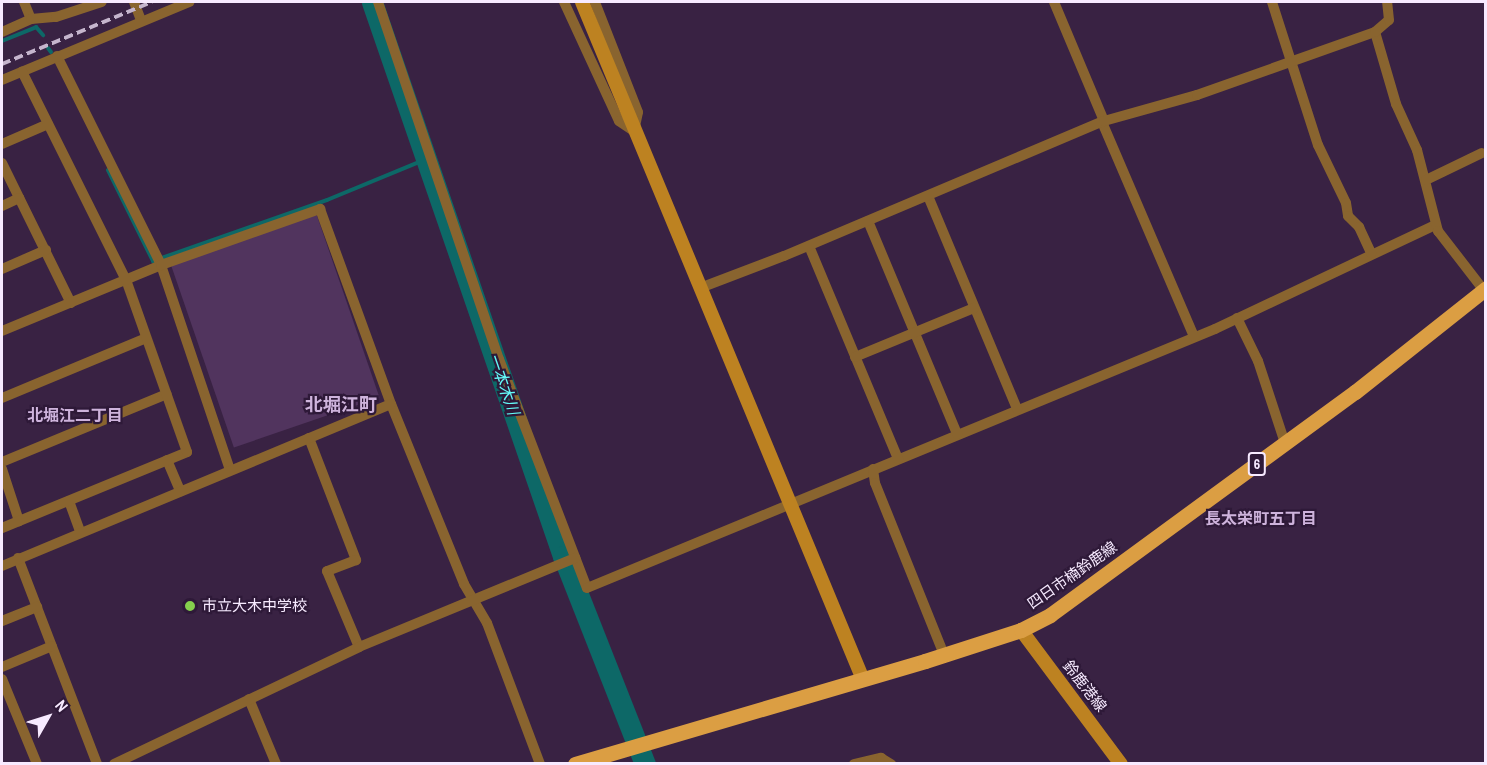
<!DOCTYPE html>
<meta charset="utf-8">
<style>
body{margin:0}
#map{position:relative;width:1487px;height:765px;overflow:hidden;background:#392243;font-family:"Archivo Narrow","Noto Sans JP",sans-serif}
div>[style]{position:absolute}
[style*='--x']{left:calc(var(--x)*1px);top:calc(var(--y)*1px);width:calc(var(--w)*1px);rotate:calc(var(--a)*1deg)}
.green>*{inset:0;background:#51345e;transform-origin:0 0}
.stream>*{height:4px;margin:-2px;padding:0 2px;transform-origin:2px;border-radius:2px;background:#0d6867}
.river>*{height:21px;margin:-10.5px;padding:0 10.5px;transform-origin:10.5px;border-radius:10.5px;background:#0d6867}
.street>*{height:10px;margin:-5px;padding:0 5px;transform-origin:5px;border-radius:5px;background:#89642f}
.secondary>*{height:14px;margin:-7px;padding:0 7px;transform-origin:7px;border-radius:7px;background:#bd8221}
.primary>*{height:15px;margin:-7.5px;padding:0 7.5px;transform-origin:7.5px;border-radius:7.5px;background:#db9e43}
.rail>*{height:4px;margin-top:-2px;transform-origin:0;background:repeating-linear-gradient(90deg,#c5b5cd 0 9px,transparent 0 13.5px)}
.dots>*{width:16px;height:16px;translate:-50% -50%;box-sizing:border-box;border:3px solid #2e1938;border-radius:50%}
span{translate:-50% -50%;white-space:nowrap;text-align:center;line-height:1.15;-webkit-text-stroke:4.5px #2e1938;paint-order:stroke}
.shield-label span{padding:2px 4px;background:#2e1938;border:2px solid;border-radius:4px;-webkit-text-stroke-width:0}
.shield-label{font-size:14px;color:#f7eaff;font-weight:700}
.street-label{font-size:15px;color:#f7eaff}
.poi-label{font-size:15px;color:#f7eaff}
.left{translate:0 -50%;text-align:left}
.water-label{font-size:16px;color:#64faf8;font-style:italic}
.neighbourhood-label{font-size:16px;color:#ceb3dc;font-weight:700}
.quarter-label{font-size:18px;color:#ceb3dc;font-weight:700}
.frame{position:absolute;inset:0;border:3px solid #f7eaff;pointer-events:none}
.north{position:absolute;left:18px;top:687px;width:60px;height:60px;-webkit-text-stroke:4px #2e1938;paint-order:stroke;rotate:51deg;font-size:16px;font-weight:700;line-height:24px;text-align:center;color:#f7eaff}
.north::after{content:'';display:block;margin:auto;width:21px;height:27px;background:#f7eaff;clip-path:polygon(50% 0,100% 100%,50% 72%,0 100%)}
</style>
<div id="map">
<div class="green">
<i style="left:316px;top:213px;width:195px;height:154px;rotate:71deg"></i>
</div>
<div class="stream">
<i style="--x:2;--y:41;--w:37;--a:-22"></i>
<i style="--x:36;--y:27;--w:11;--a:49"></i>
<i style="--x:48;--y:48;--w:5;--a:53"></i>
<i style="--x:108;--y:170;--w:102;--a:63.7"></i>
<i style="--x:153;--y:261;--w:184;--a:-19.3"></i>
<i style="--x:327;--y:200;--w:100;--a:-22.4"></i>
</div>
<div class="river">
<i style="--x:372;--y:2;--w:586;--a:70.98"></i>
<i style="--x:563;--y:556;--w:224;--a:68.5"></i>
</div>
<div class="street">
<i style="--x:24;--y:2;--w:18;--a:68"></i>
<i style="--x:134;--y:2;--w:19;--a:69"></i>
<i style="--x:378;--y:2;--w:377;--a:71.3"></i>
<i style="--x:499;--y:359;--w:245;--a:69"></i>
<i style="--x:587;--y:588;--w:679;--a:-22.41"></i>
<i style="--x:1215;--y:329;--w:243;--a:-25.3"></i>
<i style="--x:564;--y:2;--w:131;--a:65.2"></i>
<i style="--x:619;--y:121;--w:18;--a:34"></i>
<i style="--x:634;--y:131;--w:19;--a:-78"></i>
<i style="--x:638;--y:112;--w:118;--a:-111.4"></i>
<i style="--x:1054;--y:2;--w:129;--a:67.2"></i>
<i style="--x:1272;--y:2;--w:150;--a:72.2"></i>
<i style="--x:1318;--y:145;--w:64;--a:64.2"></i>
<i style="--x:1346;--y:203;--w:13;--a:81"></i>
<i style="--x:1348;--y:216;--w:16;--a:45"></i>
<i style="--x:1359;--y:227;--w:29;--a:65"></i>
<i style="--x:2;--y:32;--w:32;--a:-24"></i>
<i style="--x:31;--y:19;--w:25;--a:-5"></i>
<i style="--x:56;--y:17;--w:48;--a:-18.1"></i>
<i style="--x:1375;--y:32;--w:75;--a:73.7"></i>
<i style="--x:1396;--y:104;--w:51;--a:65.5"></i>
<i style="--x:1417;--y:150;--w:84;--a:75.5"></i>
<i style="--x:1438;--y:231;--w:78;--a:52.3"></i>
<i style="--x:57;--y:56;--w:233;--a:63.5"></i>
<i style="--x:161;--y:265;--w:216;--a:71.4"></i>
<i style="--x:2;--y:80;--w:203;--a:-22.6"></i>
<i style="--x:1102;--y:122;--w:234;--a:66.8"></i>
<i style="--x:2;--y:144;--w:50;--a:-23.5"></i>
<i style="--x:2;--y:163;--w:156;--a:63.8"></i>
<i style="--x:1426;--y:180;--w:62;--a:-25.7"></i>
<i style="--x:928;--y:196;--w:231;--a:67.3"></i>
<i style="--x:2;--y:206;--w:19;--a:-25"></i>
<i style="--x:868;--y:221;--w:231;--a:67.3"></i>
<i style="--x:809;--y:246;--w:231;--a:67.3"></i>
<i style="--x:2;--y:269;--w:48;--a:-23.4"></i>
<i style="--x:700;--y:288;--w:90;--a:-20.9"></i>
<i style="--x:784;--y:256;--w:347;--a:-22.9"></i>
<i style="--x:1104;--y:121;--w:97;--a:-15.6"></i>
<i style="--x:1197;--y:95;--w:189;--a:-19.5"></i>
<i style="--x:1375;--y:32;--w:18;--a:-41"></i>
<i style="--x:1389;--y:20;--w:18;--a:-96"></i>
<i style="--x:1237;--y:318;--w:48;--a:64"></i>
<i style="--x:1258;--y:361;--w:86;--a:71.8"></i>
<i style="--x:2;--y:331;--w:172;--a:-22.5"></i>
<i style="--x:161;--y:265;--w:169;--a:-19.4"></i>
<i style="--x:320;--y:209;--w:208;--a:70"></i>
<i style="--x:391;--y:404;--w:194;--a:67.9"></i>
<i style="--x:464;--y:584;--w:45;--a:59.5"></i>
<i style="--x:487;--y:623;--w:151;--a:69.4"></i>
<i style="--x:855;--y:357;--w:129;--a:-22.4"></i>
<i style="--x:2;--y:398;--w:156;--a:-22.6"></i>
<i style="--x:309;--y:438;--w:131;--a:68.9"></i>
<i style="--x:356;--y:560;--w:31;--a:159"></i>
<i style="--x:327;--y:571;--w:82;--a:67.2"></i>
<i style="--x:167;--y:460;--w:34;--a:67"></i>
<i style="--x:2;--y:462;--w:178;--a:-22.4"></i>
<i style="--x:2;--y:469;--w:55;--a:71.9"></i>
<i style="--x:873;--y:469;--w:14;--a:82"></i>
<i style="--x:875;--y:483;--w:185;--a:68.1"></i>
<i style="--x:69;--y:501;--w:33;--a:70"></i>
<i style="--x:2;--y:528;--w:200;--a:-22.3"></i>
<i style="--x:187;--y:452;--w:182;--a:-109.5"></i>
<i style="--x:126;--y:280;--w:233;--a:-116.5"></i>
<i style="--x:18;--y:558;--w:221;--a:69"></i>
<i style="--x:2;--y:566;--w:421;--a:-22.6"></i>
<i style="--x:2;--y:621;--w:38;--a:-22"></i>
<i style="--x:2;--y:667;--w:54;--a:-22.8"></i>
<i style="--x:2;--y:679;--w:92;--a:67.6"></i>
<i style="--x:249;--y:699;--w:70;--a:67.4"></i>
<i style="--x:114;--y:764;--w:272;--a:-25.5"></i>
<i style="--x:359;--y:647;--w:234;--a:-22.4"></i>
<i style="--x:854;--y:764;--w:28;--a:-13"></i>
<i style="--x:881;--y:758;--w:12;--a:31"></i>
</div>
<div class="secondary">
<i style="--x:582;--y:2;--w:731;--a:67.47"></i>
<i style="--x:1021;--y:630;--w:167;--a:53.3"></i>
</div>
<div class="primary">
<i style="--x:575;--y:764;--w:365;--a:-16.4"></i>
<i style="--x:925;--y:661;--w:101;--a:-17.9"></i>
<i style="--x:1021;--y:630;--w:33;--a:-27"></i>
<i style="--x:1050;--y:615;--w:378;--a:-36.2"></i>
<i style="--x:1355;--y:392;--w:167;--a:-38.4"></i>
</div>
<div class="rail">
<i style="--x:2;--y:64;--w:162;--a:-22.5"></i>
</div>
<div class="dots">
<i style="left:190px;top:606px;background:#85cf4d"></i>
</div>
<div class="shield-label">
<span style="left:1257px;top:464px">6</span>
</div>
<div class="street-label">
<span style="left:1072px;top:575px;rotate:-35deg">四日市楠鈴鹿線</span>
<span style="left:1085px;top:686px;rotate:52deg">鈴鹿港線</span>
</div>
<div class="poi-label">
<span class="left" style="left:202px;top:606px">市立大木中学校</span>
</div>
<div class="water-label">
<span style="left:504px;top:384px;rotate:71deg">一本木川</span>
</div>
<div class="neighbourhood-label">
<span style="left:75px;top:415px">北堀江二丁目</span>
<span style="left:1261px;top:518px">長太栄町五丁目</span>
</div>
<div class="quarter-label">
<span style="left:341px;top:405px">北堀江町</span>
</div>
<div class="frame"></div>
<div class="north">N</div>
</div>
